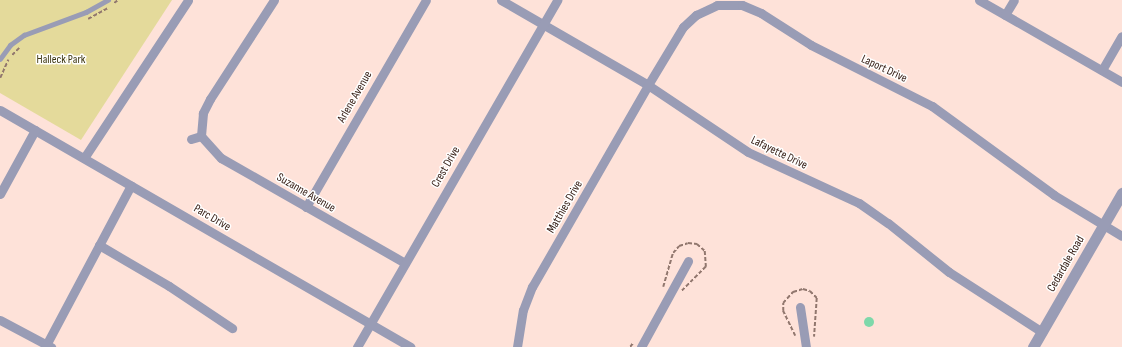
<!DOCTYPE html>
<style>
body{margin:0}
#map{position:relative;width:1122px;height:347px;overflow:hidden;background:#fee2d9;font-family:"Sofia Sans Condensed",sans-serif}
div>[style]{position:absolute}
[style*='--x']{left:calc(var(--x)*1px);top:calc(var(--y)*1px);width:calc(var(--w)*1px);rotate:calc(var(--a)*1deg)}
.green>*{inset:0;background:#e4da9b}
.water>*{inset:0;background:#7ed8aa}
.round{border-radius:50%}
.path>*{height:1.5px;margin-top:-0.75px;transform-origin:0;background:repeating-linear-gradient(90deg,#91776e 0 4px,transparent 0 6px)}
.service>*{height:4.5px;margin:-2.25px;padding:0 2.25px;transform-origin:2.25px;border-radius:2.25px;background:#999cb5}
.minor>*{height:9px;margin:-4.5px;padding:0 4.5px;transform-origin:4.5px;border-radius:4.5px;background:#999cb5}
.tertiary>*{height:11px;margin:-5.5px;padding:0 5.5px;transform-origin:5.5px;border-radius:5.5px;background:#999cb5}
span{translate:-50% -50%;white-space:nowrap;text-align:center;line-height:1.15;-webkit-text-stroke:3px #fff;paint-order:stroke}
.park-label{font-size:12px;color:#3d3610}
.street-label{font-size:12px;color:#321a11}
</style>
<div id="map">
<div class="green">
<i style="clip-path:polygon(0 0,172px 0,81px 140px,0 93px)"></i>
</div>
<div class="water">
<i class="round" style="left:864px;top:317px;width:10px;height:10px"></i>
</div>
<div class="path">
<i style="--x:114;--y:3;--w:5;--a:-37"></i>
<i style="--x:88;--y:19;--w:23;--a:-29"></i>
<i style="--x:12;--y:55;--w:10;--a:-45"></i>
<i style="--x:0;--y:78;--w:20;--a:-66"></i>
<i style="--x:663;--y:287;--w:35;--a:-74"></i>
<i style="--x:673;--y:253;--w:9;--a:-49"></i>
<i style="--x:679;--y:246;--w:9;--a:-18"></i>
<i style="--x:688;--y:243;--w:9;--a:6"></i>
<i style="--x:697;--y:244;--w:11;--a:41"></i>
<i style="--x:705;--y:251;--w:16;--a:86"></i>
<i style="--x:706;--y:267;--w:34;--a:135"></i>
<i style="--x:795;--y:336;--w:28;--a:-116"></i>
<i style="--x:783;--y:311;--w:8;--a:-90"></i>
<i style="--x:783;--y:303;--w:15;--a:-48"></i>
<i style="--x:793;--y:292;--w:10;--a:-17"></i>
<i style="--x:803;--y:289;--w:7;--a:16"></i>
<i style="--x:810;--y:291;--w:10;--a:45"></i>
<i style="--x:817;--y:298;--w:39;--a:94"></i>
<i style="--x:630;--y:347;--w:5;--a:-53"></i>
</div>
<div class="service">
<i style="--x:0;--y:59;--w:17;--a:-54"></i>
<i style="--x:10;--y:45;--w:17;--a:-36"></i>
<i style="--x:24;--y:35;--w:66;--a:-20.4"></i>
<i style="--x:86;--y:12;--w:25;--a:-29"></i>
</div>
<div class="minor">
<i style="--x:274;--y:0;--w:118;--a:122.9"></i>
<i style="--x:210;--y:99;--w:16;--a:117"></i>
<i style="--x:203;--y:113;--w:23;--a:95"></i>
<i style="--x:201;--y:136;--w:30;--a:48"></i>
<i style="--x:221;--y:158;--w:212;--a:29.7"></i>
<i style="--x:501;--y:0;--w:170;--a:30"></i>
<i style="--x:648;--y:85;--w:120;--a:33.8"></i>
<i style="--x:748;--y:152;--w:122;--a:24.7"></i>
<i style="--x:859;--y:203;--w:35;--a:35"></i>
<i style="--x:888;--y:223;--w:78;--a:38.8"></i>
<i style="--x:949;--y:272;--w:111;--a:32.8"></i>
<i style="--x:979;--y:0;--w:165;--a:29.8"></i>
<i style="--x:1005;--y:15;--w:17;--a:-59"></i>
<i style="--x:1102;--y:70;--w:39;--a:-60"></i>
<i style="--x:0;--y:110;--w:474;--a:30"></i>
<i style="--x:191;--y:139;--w:10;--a:-17"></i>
<i style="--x:84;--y:158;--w:189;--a:-56.6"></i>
<i style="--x:0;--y:194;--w:73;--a:-61.3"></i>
<i style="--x:306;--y:207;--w:239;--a:-59.9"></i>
<i style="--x:99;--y:245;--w:81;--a:30.4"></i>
<i style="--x:169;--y:286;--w:76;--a:33.7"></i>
<i style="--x:800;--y:307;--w:40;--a:81.5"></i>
<i style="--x:0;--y:320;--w:58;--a:27.9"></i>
<i style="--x:45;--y:347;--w:183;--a:-62"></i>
<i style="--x:357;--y:347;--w:401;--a:-60"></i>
<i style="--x:517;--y:347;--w:37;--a:-81"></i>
<i style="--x:523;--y:310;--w:25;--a:-69"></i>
<i style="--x:532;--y:287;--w:233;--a:-60.1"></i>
<i style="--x:648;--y:85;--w:68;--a:-58.9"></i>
<i style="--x:683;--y:27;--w:18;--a:-43"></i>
<i style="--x:696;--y:15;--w:23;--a:-25"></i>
<i style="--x:717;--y:5;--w:25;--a:0"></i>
<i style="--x:742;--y:5;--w:21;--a:23"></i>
<i style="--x:761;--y:13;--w:59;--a:32.6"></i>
<i style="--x:811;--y:45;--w:136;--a:26.8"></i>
<i style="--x:932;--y:106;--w:151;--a:36.1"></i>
<i style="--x:1054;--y:195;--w:79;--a:31.1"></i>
<i style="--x:641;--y:347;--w:98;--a:-61.3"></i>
</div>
<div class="tertiary">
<i style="--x:1033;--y:347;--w:178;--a:-60"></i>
</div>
<div class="park-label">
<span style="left:61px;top:60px">Halleck Park</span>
</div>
<div class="street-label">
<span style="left:884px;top:69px;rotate:25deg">Laport Drive</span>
<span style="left:355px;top:97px;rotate:-60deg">Arlene Avenue</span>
<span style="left:779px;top:153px;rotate:26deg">Lafayette Drive</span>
<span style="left:446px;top:167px;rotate:-60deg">Crest Drive</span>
<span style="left:306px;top:193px;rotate:30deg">Suzanne Avenue</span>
<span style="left:565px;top:207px;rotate:-60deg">Matthies Drive</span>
<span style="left:212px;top:218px;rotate:30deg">Parc Drive</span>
<span style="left:1066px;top:264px;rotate:-60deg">Cedardale Road</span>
</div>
</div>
